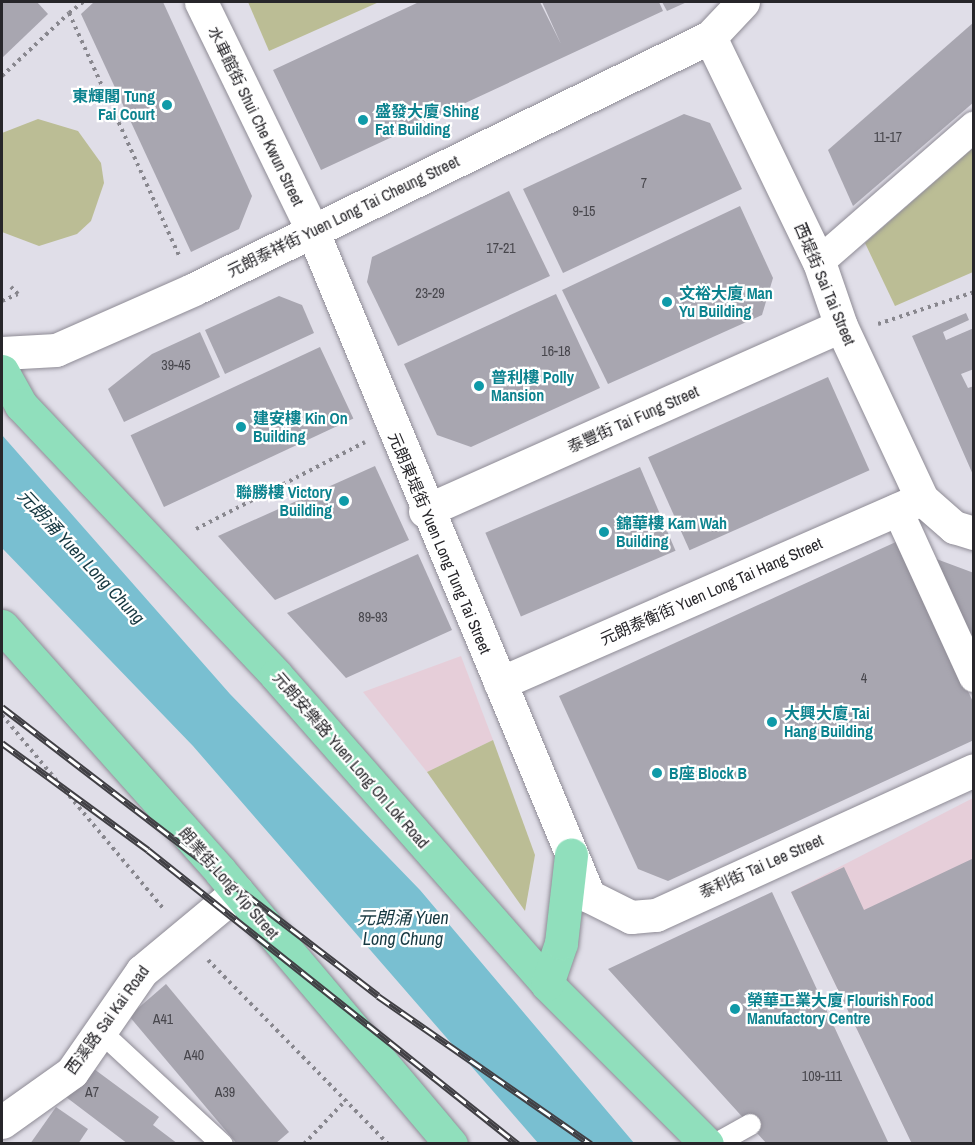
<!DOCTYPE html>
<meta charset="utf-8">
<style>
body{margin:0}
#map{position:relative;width:975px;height:1145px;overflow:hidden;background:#e0dee8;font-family:"Archivo Narrow","Noto Sans TC",sans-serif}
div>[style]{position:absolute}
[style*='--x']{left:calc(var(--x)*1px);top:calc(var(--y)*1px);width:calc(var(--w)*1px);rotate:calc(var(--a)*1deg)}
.industrial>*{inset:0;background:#e6ced9}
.green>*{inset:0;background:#bbbd95}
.water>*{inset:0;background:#79bfd1}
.building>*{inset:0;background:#a8a6b0;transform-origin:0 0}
.path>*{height:4px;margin-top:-2px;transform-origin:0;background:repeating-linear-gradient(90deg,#88878e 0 3px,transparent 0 7.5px)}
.roads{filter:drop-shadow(0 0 2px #8e8b95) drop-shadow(0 0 2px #8e8b95)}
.service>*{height:21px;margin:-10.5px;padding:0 10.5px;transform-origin:10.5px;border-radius:10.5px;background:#fff}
.pedestrian>*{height:30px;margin:-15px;padding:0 15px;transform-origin:15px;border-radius:15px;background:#fff}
.minor>*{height:33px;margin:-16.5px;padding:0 16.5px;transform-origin:16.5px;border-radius:16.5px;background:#fff}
.tertiary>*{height:33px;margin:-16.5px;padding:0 16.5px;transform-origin:16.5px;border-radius:16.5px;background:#fff}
.primary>*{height:33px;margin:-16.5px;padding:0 16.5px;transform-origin:16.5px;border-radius:16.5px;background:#90dfbc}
.rail>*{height:7px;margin-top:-3.5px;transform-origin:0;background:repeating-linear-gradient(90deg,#fff 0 14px,#414045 0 28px);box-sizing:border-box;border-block:2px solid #414045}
.dots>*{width:16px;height:16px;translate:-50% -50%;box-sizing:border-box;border:3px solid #fff;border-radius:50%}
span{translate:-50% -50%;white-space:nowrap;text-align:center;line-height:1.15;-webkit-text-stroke:4.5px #fff;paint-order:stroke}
.number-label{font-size:14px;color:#47464c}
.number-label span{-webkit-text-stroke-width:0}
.culture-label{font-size:16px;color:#0d838f;font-weight:700}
.right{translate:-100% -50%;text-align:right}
.left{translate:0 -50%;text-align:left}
.street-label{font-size:16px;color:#27262a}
.water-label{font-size:18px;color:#163841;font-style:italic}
.frame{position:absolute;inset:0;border:3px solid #27262a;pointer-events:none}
</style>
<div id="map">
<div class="industrial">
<i style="clip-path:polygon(461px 656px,493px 740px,427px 772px,363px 692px)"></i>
<i style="clip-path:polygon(973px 798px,973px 1143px,912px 1143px,791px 892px)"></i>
</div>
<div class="green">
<i style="clip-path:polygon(248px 2px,379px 2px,269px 51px)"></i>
<i style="clip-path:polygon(38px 119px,78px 131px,101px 163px,104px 183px,91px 221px,77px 234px,39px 246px,2px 232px,2px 133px)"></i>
<i style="clip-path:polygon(973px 148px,973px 272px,895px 306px,865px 243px)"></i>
<i style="clip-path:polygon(493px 740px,535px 855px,525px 911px,427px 772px)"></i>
</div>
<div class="water">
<i style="clip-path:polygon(2px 435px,230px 694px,420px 890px,634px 1143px,538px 1143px,193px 746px,2px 548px)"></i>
</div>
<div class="building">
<i style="clip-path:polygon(2px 2px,37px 2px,48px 14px,2px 58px)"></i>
<i style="clip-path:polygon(94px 2px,163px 2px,252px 196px,239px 229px,191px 252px,81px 14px)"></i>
<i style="clip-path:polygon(419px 2px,540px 2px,561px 44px,542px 2px,659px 2px,663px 11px,321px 170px,273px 70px)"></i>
<i style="clip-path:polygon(662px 2px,687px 2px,667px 11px)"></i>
<i style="clip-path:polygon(974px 22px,974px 102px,853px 206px,828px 150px)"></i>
<i style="clip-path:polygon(684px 114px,710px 123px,742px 189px,563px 273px,523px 189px)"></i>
<i style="clip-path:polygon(509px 191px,550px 276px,398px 346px,367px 282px,372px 257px)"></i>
<i style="clip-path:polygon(740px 206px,773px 278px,762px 315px,608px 384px,562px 290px)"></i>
<i style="clip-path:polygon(556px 294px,600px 388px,471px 447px,437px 435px,404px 364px)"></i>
<i style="clip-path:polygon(279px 296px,302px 305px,314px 333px,225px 374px,205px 330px)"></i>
<i style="clip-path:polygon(966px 313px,969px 320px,943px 332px,946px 340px,974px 328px,974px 369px,961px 374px,968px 388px,974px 386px,974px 477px,912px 336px)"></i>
<i style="clip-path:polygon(200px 332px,220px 377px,124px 422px,108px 389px,152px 354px)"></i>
<i style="left:320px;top:347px;width:79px;height:209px;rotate:65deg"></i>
<i style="left:828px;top:377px;width:102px;height:197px;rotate:66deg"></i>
<i style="clip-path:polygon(375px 466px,409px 540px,275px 600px,218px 536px)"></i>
<i style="left:640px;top:467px;width:91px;height:168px;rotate:67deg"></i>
<i style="clip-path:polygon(898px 541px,974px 704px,974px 740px,668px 881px,638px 869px,559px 696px)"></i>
<i style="clip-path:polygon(418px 554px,452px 630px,346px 678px,287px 613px)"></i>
<i style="clip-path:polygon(931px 557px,974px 573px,974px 644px)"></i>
<i style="clip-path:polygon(974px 858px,974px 1144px,912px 1144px,791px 892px,844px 867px,864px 910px)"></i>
<i style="clip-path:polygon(772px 892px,844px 1048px,889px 1144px,767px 1144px,608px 969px)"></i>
<i style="clip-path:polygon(166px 984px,289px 1132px,275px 1144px,237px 1144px,129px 1016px)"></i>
<i style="clip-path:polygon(90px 1066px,159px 1117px,153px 1125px,178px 1144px,128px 1144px,66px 1097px)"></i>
<i style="clip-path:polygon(56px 1107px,88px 1129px,78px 1144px,30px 1144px)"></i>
</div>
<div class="path">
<i style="--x:69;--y:13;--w:18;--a:-38"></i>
<i style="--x:2;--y:76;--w:92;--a:-43.2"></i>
<i style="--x:69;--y:13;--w:269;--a:65.6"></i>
<i style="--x:2;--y:301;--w:17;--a:-24"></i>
<i style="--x:18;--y:294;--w:10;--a:-135"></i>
<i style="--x:878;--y:324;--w:101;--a:-18.4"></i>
<i style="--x:196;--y:529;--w:190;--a:-27.2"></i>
<i style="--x:2;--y:715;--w:251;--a:50.2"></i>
<i style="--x:208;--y:960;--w:257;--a:45.6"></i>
<i style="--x:304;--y:1144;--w:59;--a:-46.4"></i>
</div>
<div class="roads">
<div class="service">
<i style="--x:101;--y:1032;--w:165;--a:42.8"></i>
<i style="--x:714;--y:1144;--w:41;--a:-29.1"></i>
</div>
<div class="pedestrian">
<i style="--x:819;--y:262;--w:206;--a:-41.1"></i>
<i style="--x:897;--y:509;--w:185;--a:65.4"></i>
</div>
<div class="minor">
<i style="--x:201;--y:2;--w:254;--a:64"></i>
<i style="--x:312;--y:230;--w:721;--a:67.42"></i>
<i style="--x:589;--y:896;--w:47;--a:26.6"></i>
<i style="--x:631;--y:917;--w:25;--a:-5"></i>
<i style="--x:656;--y:915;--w:349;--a:-24.5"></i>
<i style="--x:2;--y:353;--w:54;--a:-3.2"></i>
<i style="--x:56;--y:350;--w:151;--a:-23.8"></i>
<i style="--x:194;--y:289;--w:574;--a:-26.03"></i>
<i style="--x:425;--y:511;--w:455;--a:-24"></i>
<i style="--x:500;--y:683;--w:460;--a:-23.6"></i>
<i style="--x:2;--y:1122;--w:86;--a:-35.5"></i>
<i style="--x:72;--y:1072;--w:123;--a:-55.3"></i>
<i style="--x:142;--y:971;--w:124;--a:-39.7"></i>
</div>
<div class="tertiary">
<i style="--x:743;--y:2;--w:48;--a:133.3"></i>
<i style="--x:710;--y:37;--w:250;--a:64.2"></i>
<i style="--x:819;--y:262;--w:68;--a:71"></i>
<i style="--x:841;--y:326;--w:191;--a:64.9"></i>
<i style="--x:922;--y:499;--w:43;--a:41.2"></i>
<i style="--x:954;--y:527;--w:21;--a:17"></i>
</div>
<div class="primary">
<i style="--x:2;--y:371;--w:39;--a:61"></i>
<i style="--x:21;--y:405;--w:371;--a:46.6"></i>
<i style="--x:276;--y:675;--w:411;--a:48.7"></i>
<i style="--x:547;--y:984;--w:226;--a:45"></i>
<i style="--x:2;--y:626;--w:328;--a:48.3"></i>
<i style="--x:220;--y:871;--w:358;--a:49.8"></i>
<i style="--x:547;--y:984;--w:43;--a:-71.1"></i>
<i style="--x:561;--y:943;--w:89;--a:-83.5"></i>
</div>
</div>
<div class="rail">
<i style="--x:2;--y:707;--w:474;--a:37.5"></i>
<i style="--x:378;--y:996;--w:259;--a:34.8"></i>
<i style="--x:2;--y:743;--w:181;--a:36.2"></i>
<i style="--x:148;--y:850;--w:473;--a:38.5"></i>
</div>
<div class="dots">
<i style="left:167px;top:105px;background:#0f9aa8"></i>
<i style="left:363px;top:120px;background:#0f9aa8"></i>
<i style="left:667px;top:302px;background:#0f9aa8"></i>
<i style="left:479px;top:386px;background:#0f9aa8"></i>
<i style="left:241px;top:427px;background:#0f9aa8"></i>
<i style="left:344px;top:501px;background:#0f9aa8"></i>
<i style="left:604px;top:532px;background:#0f9aa8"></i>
<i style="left:772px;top:722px;background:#0f9aa8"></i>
<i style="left:657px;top:773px;background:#0f9aa8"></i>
<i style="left:735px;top:1009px;background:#0f9aa8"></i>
</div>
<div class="number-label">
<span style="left:888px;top:137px">11-17</span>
<span style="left:644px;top:183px">7</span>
<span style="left:584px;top:211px">9-15</span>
<span style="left:501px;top:248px">17-21</span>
<span style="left:430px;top:293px">23-29</span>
<span style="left:556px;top:351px">16-18</span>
<span style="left:176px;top:365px">39-45</span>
<span style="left:373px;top:617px">89-93</span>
<span style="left:864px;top:678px">4</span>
<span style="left:163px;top:1019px">A41</span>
<span style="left:194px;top:1055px">A40</span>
<span style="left:822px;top:1076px">109-111</span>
<span style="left:92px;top:1092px">A7</span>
<span style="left:225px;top:1092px">A39</span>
</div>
<div class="culture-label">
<span class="right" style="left:155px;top:105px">東輝閣 Tung<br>Fai Court</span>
<span class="left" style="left:375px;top:120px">盛發大廈 Shing<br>Fat Building</span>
<span class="left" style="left:679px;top:302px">文裕大廈 Man<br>Yu Building</span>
<span class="left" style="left:491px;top:386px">普利樓 Polly<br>Mansion</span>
<span class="left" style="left:253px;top:427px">建安樓 Kin On<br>Building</span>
<span class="right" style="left:332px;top:501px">聯勝樓 Victory<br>Building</span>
<span class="left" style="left:616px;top:532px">錦華樓 Kam Wah<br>Building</span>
<span class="left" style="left:784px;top:722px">大興大廈 Tai<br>Hang Building</span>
<span class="left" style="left:669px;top:773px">B座 Block B</span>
<span class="left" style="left:747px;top:1009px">榮華工業大廈 Flourish Food<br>Manufactory Centre</span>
</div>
<div class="street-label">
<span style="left:256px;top:116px;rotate:64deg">水車館街 Shui Che Kwun Street</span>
<span style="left:343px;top:216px;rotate:-26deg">元朗泰祥街 Yuen Long Tai Cheung Street</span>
<span style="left:825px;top:284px;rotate:67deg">西堤街 Sai Tai Street</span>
<span style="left:633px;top:419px;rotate:-24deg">泰豐街 Tai Fung Street</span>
<span style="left:440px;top:543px;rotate:67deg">元朗東堤街 Yuen Long Tung Tai Street</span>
<span style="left:711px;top:591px;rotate:-24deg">元朗泰衡街 Yuen Long Tai Hang Street</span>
<span style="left:351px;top:760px;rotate:49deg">元朗安樂路 Yuen Long On Lok Road</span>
<span style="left:761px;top:866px;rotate:-24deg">泰利街 Tai Lee Street</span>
<span style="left:229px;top:883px;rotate:49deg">朗業街 Long Yip Street</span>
<span style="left:107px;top:1020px;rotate:-54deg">西溪路 Sai Kai Road</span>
</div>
<div class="water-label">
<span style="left:81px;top:557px;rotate:47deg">元朗涌 Yuen Long Chung</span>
<span style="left:403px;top:929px">元朗涌 Yuen<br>Long Chung</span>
</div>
<div class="frame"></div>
</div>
